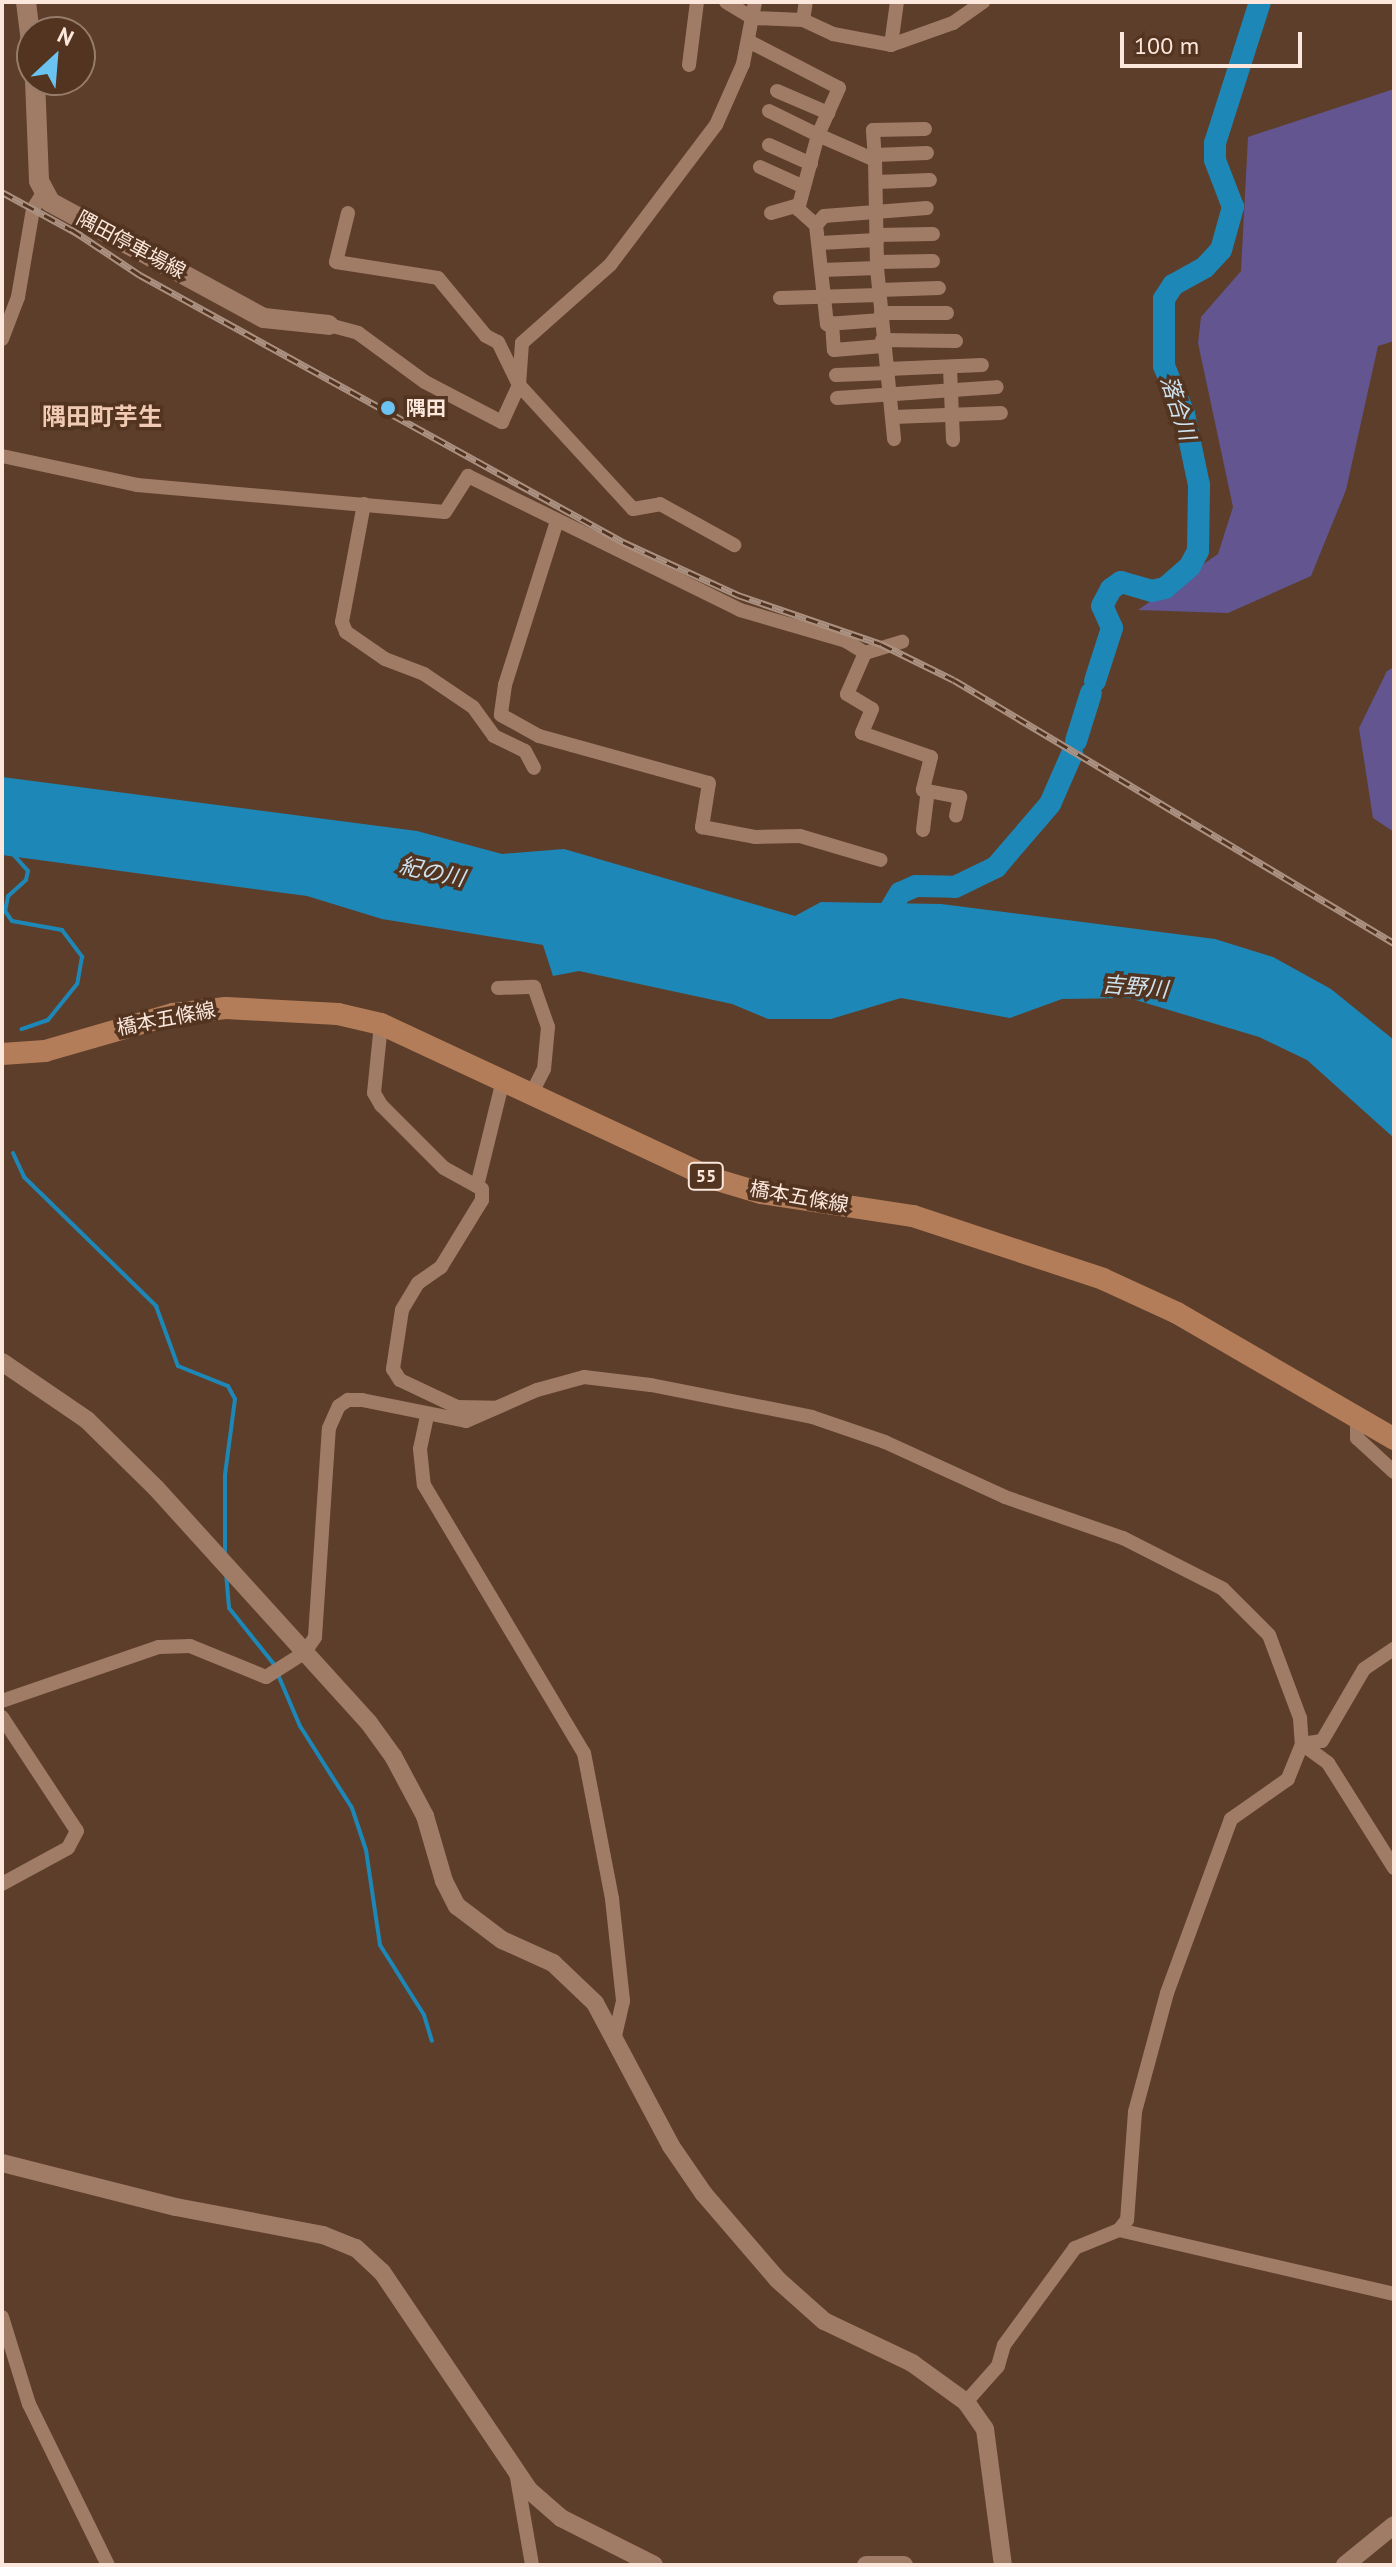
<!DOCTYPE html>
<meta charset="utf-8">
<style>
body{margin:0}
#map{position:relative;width:1396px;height:2567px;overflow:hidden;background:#5d3e2a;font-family:"PT Sans","Noto Sans JP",sans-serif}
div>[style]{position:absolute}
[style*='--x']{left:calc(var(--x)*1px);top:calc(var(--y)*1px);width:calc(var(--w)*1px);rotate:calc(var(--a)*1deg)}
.green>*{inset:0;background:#625590}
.water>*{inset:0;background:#1d88b7}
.stream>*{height:4px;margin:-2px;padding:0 2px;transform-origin:2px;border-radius:2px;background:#1d88b7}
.river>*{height:22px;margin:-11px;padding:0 11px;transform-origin:11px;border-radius:11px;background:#1d88b7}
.minor>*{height:14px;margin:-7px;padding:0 7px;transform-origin:7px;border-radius:7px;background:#a07c67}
.tertiary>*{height:18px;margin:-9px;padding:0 9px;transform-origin:9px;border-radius:9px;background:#a07c67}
.secondary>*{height:20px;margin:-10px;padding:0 10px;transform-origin:10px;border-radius:10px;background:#a07c67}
.primary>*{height:22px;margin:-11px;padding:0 11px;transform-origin:11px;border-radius:11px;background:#b47d59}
.rail>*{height:7px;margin-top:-3.5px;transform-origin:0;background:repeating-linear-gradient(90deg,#523420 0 12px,#ab9181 0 24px);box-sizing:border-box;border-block:2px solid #ab9181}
.dots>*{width:22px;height:22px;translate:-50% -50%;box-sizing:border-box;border:4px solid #523420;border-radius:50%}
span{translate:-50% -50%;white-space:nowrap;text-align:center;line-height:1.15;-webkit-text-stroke:7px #523420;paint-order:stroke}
.shield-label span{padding:2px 6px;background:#523420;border:2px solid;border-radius:6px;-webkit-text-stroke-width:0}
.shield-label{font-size:18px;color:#fbe7db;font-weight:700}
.street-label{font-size:20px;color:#fbe7db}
.poi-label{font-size:20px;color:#fbe7db;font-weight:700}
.left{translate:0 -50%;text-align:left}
.water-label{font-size:22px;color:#cde3ef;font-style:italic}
.quarter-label{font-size:24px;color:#f1cab3;font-weight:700}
.frame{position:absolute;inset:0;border:4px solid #fbe7db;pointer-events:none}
.north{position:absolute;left:16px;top:16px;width:80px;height:80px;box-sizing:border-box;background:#523420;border:2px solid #967c6b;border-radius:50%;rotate:26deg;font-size:22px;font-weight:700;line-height:32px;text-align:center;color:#fbe7db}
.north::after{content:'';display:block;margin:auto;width:28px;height:36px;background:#6ac3f1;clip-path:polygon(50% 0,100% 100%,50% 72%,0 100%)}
.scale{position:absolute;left:1120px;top:32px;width:182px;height:36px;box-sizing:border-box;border:4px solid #fbe7db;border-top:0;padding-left:10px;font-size:24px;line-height:28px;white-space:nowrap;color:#fbe7db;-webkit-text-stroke:6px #523420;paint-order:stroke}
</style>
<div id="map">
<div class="green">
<i style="clip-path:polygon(1394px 89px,1394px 341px,1378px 346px,1346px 490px,1311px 576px,1228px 613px,1138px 610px,1218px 554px,1233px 507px,1198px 343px,1201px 317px,1241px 271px,1248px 137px)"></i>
<i style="clip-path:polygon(1394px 667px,1394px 832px,1373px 818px,1359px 728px,1387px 671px)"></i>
</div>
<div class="water">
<i style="clip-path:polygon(2px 777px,417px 831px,502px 854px,564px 849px,795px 916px,821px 902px,941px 904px,1215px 939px,1273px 957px,1331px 989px,1394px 1040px,1394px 1138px,1307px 1060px,1259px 1037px,1129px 998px,1062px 999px,1010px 1018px,901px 998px,831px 1019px,768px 1019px,732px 1004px,579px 971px,553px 976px,543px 945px,382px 919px,307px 896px,2px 855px)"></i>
</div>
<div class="stream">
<i style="--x:11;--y:852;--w:25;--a:48"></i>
<i style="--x:28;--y:871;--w:9;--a:103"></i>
<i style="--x:26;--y:880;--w:24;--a:138"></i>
<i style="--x:8;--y:896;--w:15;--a:101"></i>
<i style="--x:5;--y:911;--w:12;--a:55"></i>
<i style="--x:12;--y:921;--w:51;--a:10.2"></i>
<i style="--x:62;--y:930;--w:34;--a:53"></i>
<i style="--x:82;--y:957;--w:27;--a:100"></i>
<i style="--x:77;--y:984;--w:46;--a:128.9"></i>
<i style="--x:48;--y:1020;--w:28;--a:161"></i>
<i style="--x:13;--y:1153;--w:26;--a:65"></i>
<i style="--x:24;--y:1177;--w:185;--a:44.3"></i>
<i style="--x:156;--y:1306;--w:64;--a:69.9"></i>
<i style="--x:178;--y:1366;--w:54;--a:21.8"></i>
<i style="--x:228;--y:1386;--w:15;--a:62"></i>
<i style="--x:235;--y:1399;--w:77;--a:97.5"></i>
<i style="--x:225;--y:1475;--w:81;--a:90"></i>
<i style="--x:226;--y:1573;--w:35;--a:85"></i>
<i style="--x:229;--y:1608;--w:70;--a:51.3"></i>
<i style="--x:273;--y:1663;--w:69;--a:66.8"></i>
<i style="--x:300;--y:1726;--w:97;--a:57.6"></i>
<i style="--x:352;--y:1808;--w:44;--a:71.6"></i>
<i style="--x:366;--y:1850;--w:96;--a:81.6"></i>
<i style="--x:380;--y:1945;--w:83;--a:57.8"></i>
<i style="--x:424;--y:2015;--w:27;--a:73"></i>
</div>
<div class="river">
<i style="--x:1095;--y:681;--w:56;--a:-72.2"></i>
<i style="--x:1112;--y:628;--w:24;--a:-114"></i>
<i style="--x:1102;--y:606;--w:19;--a:-62"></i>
<i style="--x:1111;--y:589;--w:12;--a:-35"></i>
<i style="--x:1121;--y:582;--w:32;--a:16"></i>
<i style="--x:1152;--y:591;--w:13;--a:-13"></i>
<i style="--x:1165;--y:588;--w:33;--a:-41"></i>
<i style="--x:1190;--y:566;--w:17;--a:-62"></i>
<i style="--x:1198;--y:551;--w:66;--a:-89.1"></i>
<i style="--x:1199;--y:485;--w:73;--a:-101.9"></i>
<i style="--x:1184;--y:414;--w:52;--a:-112.6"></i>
<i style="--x:1164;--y:366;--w:67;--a:-90"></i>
<i style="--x:1164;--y:299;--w:17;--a:-57"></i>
<i style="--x:1173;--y:285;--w:37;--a:-29"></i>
<i style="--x:1205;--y:267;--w:23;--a:-47"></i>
<i style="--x:1221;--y:250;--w:45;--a:-74.4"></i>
<i style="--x:1233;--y:207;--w:50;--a:-111"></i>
<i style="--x:1215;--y:160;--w:17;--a:-90"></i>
<i style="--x:1215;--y:143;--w:148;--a:-72.3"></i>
<i style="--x:1076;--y:741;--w:50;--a:-72.6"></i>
<i style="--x:878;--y:930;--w:43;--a:-59.3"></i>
<i style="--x:900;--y:893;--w:17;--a:-24"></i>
<i style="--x:916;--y:886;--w:39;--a:1"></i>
<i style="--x:955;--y:887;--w:46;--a:-26"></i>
<i style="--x:996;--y:867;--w:83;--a:-49.4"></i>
<i style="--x:1050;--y:804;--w:55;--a:-66.3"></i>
</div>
<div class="minor">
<i style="--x:726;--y:2;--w:31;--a:31"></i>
<i style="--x:753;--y:18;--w:50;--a:2.3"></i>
<i style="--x:803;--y:20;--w:33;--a:25"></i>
<i style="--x:833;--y:34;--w:59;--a:10.7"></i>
<i style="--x:891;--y:45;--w:66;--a:-19.5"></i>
<i style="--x:953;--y:23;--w:37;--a:-35"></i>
<i style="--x:803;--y:20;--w:18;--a:-81"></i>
<i style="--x:750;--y:42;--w:100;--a:27.3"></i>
<i style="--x:839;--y:88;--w:51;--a:114.1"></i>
<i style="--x:818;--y:135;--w:62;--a:23.7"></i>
<i style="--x:875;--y:160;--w:108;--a:88.9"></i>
<i style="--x:877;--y:268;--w:172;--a:84.3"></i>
<i style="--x:891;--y:45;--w:43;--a:-82.1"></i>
<i style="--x:689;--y:65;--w:64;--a:-82.8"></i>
<i style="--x:777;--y:91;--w:56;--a:23.3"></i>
<i style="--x:769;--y:111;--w:55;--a:26.1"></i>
<i style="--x:818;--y:135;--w:77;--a:105.1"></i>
<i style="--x:798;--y:209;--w:24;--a:42"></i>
<i style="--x:816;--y:225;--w:100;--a:83.7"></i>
<i style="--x:827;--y:324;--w:54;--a:-4.2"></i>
<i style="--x:769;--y:145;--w:46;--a:24.3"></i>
<i style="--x:875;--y:155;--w:52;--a:-2.2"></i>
<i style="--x:875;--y:160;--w:30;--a:-94"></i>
<i style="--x:873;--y:130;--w:52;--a:-1.1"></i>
<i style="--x:760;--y:167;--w:48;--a:24.4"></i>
<i style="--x:876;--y:182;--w:54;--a:-2.1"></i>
<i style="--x:348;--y:213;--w:50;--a:103.8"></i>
<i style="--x:336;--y:262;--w:103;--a:8.9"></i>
<i style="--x:438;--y:278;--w:75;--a:50.4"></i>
<i style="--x:486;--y:336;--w:13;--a:27"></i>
<i style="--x:498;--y:342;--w:48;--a:64"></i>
<i style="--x:519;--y:385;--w:168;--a:47.4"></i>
<i style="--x:633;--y:509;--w:27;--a:-10"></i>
<i style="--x:660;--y:504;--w:85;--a:29"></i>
<i style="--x:771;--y:213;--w:29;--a:-16"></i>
<i style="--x:816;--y:225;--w:12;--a:-48"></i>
<i style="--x:824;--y:216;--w:103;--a:-4.4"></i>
<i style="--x:877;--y:235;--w:56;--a:-1"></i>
<i style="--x:820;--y:243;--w:57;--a:-3"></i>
<i style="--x:877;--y:262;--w:56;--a:-1"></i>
<i style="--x:822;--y:270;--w:55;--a:-2.1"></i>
<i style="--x:879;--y:290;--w:60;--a:-1.9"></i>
<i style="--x:780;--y:298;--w:99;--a:-1.7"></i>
<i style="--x:881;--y:313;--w:66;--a:0"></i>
<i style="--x:832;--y:323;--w:27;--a:86"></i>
<i style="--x:834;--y:350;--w:49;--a:-4.7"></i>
<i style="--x:329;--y:325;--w:30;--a:15"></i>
<i style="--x:358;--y:333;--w:83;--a:36.2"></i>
<i style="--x:425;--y:382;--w:87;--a:27.5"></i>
<i style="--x:502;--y:422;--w:41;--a:-65.3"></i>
<i style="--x:519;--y:385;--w:42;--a:-85.9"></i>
<i style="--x:522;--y:343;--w:118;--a:-41.6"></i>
<i style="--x:610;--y:265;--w:176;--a:-52.9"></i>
<i style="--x:716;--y:125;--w:67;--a:-66.1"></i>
<i style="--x:743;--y:64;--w:63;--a:-79"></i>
<i style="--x:2;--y:339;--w:45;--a:-69.1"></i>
<i style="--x:18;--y:297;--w:89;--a:-80.3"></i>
<i style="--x:33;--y:209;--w:19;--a:-58"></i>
<i style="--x:882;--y:340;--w:74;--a:0.8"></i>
<i style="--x:950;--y:368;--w:72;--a:87.6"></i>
<i style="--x:887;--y:369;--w:95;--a:-2.4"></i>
<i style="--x:836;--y:375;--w:53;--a:-2.2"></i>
<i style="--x:837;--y:398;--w:160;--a:-3.9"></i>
<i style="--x:893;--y:417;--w:108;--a:-2.1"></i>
<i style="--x:2;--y:456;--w:138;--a:12.1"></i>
<i style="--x:137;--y:485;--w:309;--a:5"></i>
<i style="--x:445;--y:512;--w:43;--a:-57.4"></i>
<i style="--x:468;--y:476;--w:303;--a:26.2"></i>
<i style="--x:740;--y:610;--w:110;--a:16.3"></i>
<i style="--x:846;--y:641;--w:22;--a:32"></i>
<i style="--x:865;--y:653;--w:39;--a:-17"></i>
<i style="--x:364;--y:504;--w:120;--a:100.6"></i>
<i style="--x:342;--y:622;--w:11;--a:68"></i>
<i style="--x:346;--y:632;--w:47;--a:34.7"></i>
<i style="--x:385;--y:659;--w:42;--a:21"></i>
<i style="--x:424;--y:674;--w:59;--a:34"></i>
<i style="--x:473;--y:707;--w:36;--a:54"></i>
<i style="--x:494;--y:736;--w:34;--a:26"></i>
<i style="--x:525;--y:751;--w:19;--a:62"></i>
<i style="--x:557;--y:521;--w:172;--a:107.6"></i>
<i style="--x:505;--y:685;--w:30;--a:98"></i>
<i style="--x:501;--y:715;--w:43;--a:28.9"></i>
<i style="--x:539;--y:736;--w:176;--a:15.5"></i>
<i style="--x:709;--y:783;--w:45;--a:99"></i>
<i style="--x:702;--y:827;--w:55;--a:10.5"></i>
<i style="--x:756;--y:837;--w:44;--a:-1.3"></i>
<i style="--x:800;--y:836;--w:84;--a:16.5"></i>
<i style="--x:865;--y:653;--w:45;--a:113.7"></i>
<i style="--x:847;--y:694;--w:29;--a:31"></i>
<i style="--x:872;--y:709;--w:26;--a:113"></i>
<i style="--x:862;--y:733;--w:73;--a:19.2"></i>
<i style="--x:931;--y:757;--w:34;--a:104"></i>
<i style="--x:923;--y:790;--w:38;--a:11"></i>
<i style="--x:960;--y:797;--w:19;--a:102"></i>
<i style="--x:923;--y:830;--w:39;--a:-83"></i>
<i style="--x:498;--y:988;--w:36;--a:-2"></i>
<i style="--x:534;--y:987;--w:42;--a:70.7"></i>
<i style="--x:548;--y:1027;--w:42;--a:95.4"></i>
<i style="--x:544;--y:1069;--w:27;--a:117"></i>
<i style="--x:381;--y:1024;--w:69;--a:95.8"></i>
<i style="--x:374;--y:1093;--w:14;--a:60"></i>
<i style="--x:381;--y:1105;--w:89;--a:45"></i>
<i style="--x:444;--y:1168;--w:43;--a:28.9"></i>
<i style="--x:482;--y:1189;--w:11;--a:90"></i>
<i style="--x:482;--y:1200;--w:79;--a:121.5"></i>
<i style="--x:441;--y:1267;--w:28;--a:145"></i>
<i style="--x:418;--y:1283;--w:31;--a:121"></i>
<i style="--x:402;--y:1310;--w:60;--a:98.7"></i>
<i style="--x:393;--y:1369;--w:13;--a:58"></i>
<i style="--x:400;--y:1380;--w:63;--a:25.3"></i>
<i style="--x:457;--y:1407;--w:39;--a:1"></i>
<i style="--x:477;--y:1186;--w:109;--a:-76.2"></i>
<i style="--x:427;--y:1416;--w:34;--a:102"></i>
<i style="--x:420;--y:1449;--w:36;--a:84"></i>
<i style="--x:424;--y:1485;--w:312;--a:59.2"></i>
<i style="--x:584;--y:1753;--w:149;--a:79.1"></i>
<i style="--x:612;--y:1899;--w:103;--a:83.8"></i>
<i style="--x:623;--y:2001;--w:35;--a:103"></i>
<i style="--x:1357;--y:1417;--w:21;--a:90"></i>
<i style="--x:1357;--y:1438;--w:50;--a:42.6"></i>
<i style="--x:2;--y:1701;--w:166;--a:-19"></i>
<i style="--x:159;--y:1647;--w:31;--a:-2"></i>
<i style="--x:190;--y:1646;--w:82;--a:22.2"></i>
<i style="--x:266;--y:1677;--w:45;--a:-32.3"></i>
<i style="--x:304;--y:1653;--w:19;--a:-55"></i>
<i style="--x:315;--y:1637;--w:209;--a:-86.2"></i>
<i style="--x:329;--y:1428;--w:24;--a:-66"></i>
<i style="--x:339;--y:1406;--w:11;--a:-34"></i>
<i style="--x:348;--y:1400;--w:14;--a:0"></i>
<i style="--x:362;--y:1400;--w:106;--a:11.4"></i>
<i style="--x:466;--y:1421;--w:77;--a:-23.6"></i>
<i style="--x:537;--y:1390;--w:49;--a:-15.5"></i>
<i style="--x:584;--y:1377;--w:67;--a:6.8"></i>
<i style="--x:651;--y:1385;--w:164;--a:11.2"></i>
<i style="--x:812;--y:1417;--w:77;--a:18.9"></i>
<i style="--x:885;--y:1442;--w:132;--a:24.6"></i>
<i style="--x:1005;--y:1497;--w:125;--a:19.2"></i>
<i style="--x:1123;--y:1538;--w:112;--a:27"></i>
<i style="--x:1223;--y:1589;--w:65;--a:45"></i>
<i style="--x:1269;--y:1635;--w:89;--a:69.5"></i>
<i style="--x:1300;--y:1718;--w:26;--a:86"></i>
<i style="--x:1302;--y:1744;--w:38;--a:112"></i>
<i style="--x:1288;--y:1779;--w:70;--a:144.9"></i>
<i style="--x:1231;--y:1819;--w:185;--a:110.2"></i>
<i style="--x:1167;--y:1993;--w:123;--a:105.1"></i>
<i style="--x:1135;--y:2112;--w:108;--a:94.2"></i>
<i style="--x:1127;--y:2220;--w:13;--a:129"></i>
<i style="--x:1119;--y:2230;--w:48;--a:157.8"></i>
<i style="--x:1075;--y:2248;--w:120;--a:126.2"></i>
<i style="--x:1004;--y:2345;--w:22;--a:106"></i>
<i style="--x:998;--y:2366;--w:48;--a:131.6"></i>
<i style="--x:2;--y:1717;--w:136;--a:56.7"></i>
<i style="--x:77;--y:1831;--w:19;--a:118"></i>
<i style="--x:68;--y:1848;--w:75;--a:151.4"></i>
<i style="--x:1302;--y:1744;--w:32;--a:36"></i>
<i style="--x:1328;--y:1763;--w:124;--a:57.8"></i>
<i style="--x:1302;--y:1744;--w:20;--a:-9"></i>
<i style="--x:1322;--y:1741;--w:83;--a:-59.7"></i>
<i style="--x:1364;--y:1669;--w:36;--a:-34"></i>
<i style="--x:1119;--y:2230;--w:281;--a:13.1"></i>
<i style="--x:2;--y:2317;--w:91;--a:72.8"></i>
<i style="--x:29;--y:2404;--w:179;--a:63.9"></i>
<i style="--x:516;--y:2472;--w:94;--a:80.2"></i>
</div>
<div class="tertiary">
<i style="--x:2;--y:1362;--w:103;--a:34.3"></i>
<i style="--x:87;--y:1420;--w:97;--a:44.6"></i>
<i style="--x:156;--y:1488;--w:317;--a:47.8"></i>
<i style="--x:369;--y:1723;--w:41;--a:54"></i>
<i style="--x:393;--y:1756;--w:68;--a:61.9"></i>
<i style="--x:425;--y:1816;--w:68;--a:73.7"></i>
<i style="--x:444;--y:1881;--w:28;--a:63"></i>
<i style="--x:457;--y:1906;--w:56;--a:37.1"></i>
<i style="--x:502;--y:1940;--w:56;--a:24.3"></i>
<i style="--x:553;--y:1963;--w:58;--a:43.6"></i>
<i style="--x:595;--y:2003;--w:162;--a:62"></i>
<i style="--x:671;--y:2146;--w:58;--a:55.5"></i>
<i style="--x:704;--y:2194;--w:113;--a:49.3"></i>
<i style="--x:778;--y:2280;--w:62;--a:41.7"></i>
<i style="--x:824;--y:2321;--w:98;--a:25.5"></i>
<i style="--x:912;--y:2363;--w:67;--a:35.8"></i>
<i style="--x:966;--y:2402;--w:33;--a:55"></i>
<i style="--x:985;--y:2429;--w:137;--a:82.5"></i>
<i style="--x:2;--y:2163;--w:179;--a:14.2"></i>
<i style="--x:176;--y:2207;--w:150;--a:10.8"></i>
<i style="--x:323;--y:2235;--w:35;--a:22"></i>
<i style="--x:356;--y:2248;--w:35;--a:43"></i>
<i style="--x:382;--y:2272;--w:263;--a:56"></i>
<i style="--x:529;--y:2490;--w:43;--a:41.2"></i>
<i style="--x:561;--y:2518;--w:104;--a:26.8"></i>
<i style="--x:866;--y:2565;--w:38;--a:0"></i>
<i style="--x:1345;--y:2565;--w:63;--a:-39.2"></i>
</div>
<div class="secondary">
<i style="--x:26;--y:2;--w:48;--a:82.9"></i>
<i style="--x:35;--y:80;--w:101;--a:87.7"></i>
<i style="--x:39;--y:181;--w:24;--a:62"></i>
<i style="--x:50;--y:202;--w:243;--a:28.5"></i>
<i style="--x:264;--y:318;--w:65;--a:6.1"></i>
</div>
<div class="primary">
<i style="--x:2;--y:1054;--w:43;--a:-4"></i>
<i style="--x:45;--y:1051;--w:133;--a:-16.1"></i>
<i style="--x:173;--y:1014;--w:53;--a:-6.5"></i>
<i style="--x:226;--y:1008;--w:112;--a:3.1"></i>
<i style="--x:338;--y:1014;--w:44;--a:13.1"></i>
<i style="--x:381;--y:1024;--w:367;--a:25"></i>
<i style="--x:714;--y:1179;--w:49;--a:16.6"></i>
<i style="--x:761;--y:1193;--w:154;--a:8.6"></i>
<i style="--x:913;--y:1216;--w:200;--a:18.3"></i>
<i style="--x:1103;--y:1279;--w:81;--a:24.7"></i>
<i style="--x:1177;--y:1313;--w:251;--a:30.1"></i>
</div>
<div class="rail">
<i style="--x:2;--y:192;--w:90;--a:28.6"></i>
<i style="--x:71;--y:229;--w:83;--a:33.7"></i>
<i style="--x:140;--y:275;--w:552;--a:28.93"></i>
<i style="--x:623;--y:542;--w:127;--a:24.7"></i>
<i style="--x:738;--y:595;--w:151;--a:18.9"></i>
<i style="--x:881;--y:644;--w:81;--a:26.3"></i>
<i style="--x:954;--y:680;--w:513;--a:30.87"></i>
</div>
<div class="dots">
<i style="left:388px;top:408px;background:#6ac3f1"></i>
</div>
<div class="shield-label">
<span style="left:706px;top:1176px">55</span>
</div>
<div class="street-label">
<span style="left:131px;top:245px;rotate:28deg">隅田停車場線</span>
<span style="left:166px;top:1019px;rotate:-11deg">橋本五條線</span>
<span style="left:799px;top:1197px;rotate:10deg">橋本五條線</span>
</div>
<div class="poi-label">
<span class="left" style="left:406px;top:408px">隅田</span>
</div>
<div class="water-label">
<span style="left:1178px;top:408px;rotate:72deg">落合川</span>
<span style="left:432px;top:872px;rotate:12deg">紀の川</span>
<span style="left:1135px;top:987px;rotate:5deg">吉野川</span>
</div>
<div class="quarter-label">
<span style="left:102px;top:417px">隅田町芋生</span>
</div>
<div class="frame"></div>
<div class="north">N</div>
<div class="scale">100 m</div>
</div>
